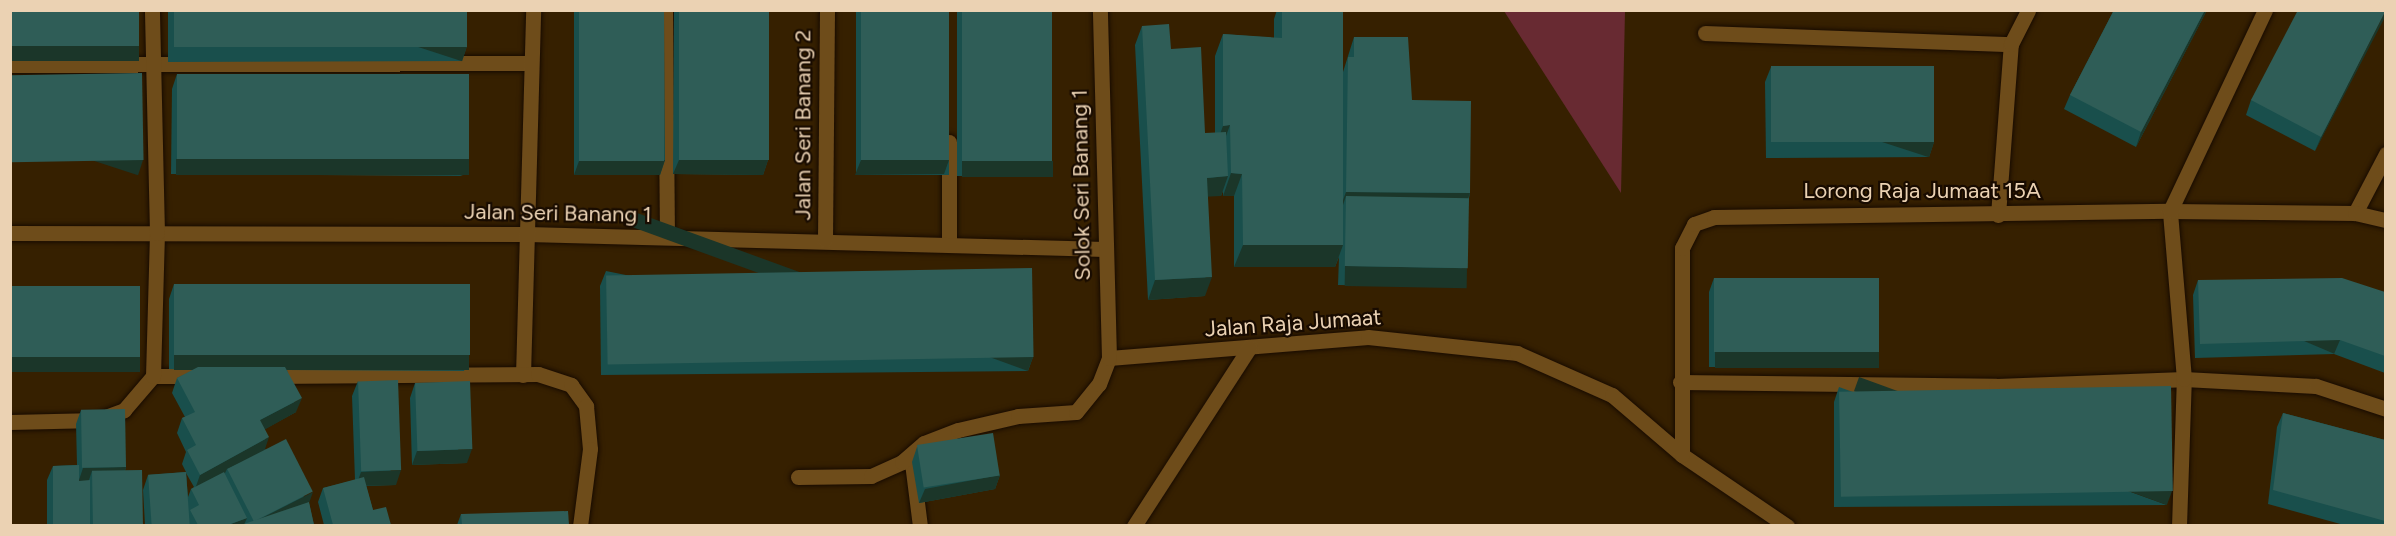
<!DOCTYPE html>
<style>
body{margin:0}
#map{position:relative;width:2396px;height:536px;overflow:hidden;background:#362000;font-family:Figtree,sans-serif}
div>[style]{position:absolute}
[style*='--x']{left:calc(var(--x)*1px);top:calc(var(--y)*1px);width:calc(var(--w)*1px);rotate:calc(var(--a)*1deg)}
.green>*{inset:0;background:#682a32}
.roads{filter:drop-shadow(0 0 2px #180b00) drop-shadow(0 0 2px #180b00)}
.minor>*{height:15px;margin:-7.5px;padding:0 7.5px;transform-origin:7.5px;border-radius:7.5px;background:#6e4c1a}
.wall>*{inset:0;background:#194f4c;transform-origin:0 0}
.shaded-wall>*{inset:0;background:#1b3629;transform-origin:0 0}
.building>*{inset:0;background:#2f5d57;transform-origin:0 0}
span{translate:-50% -50%;white-space:nowrap;text-align:center;line-height:1.15;-webkit-text-stroke:4.5px #180b00;paint-order:stroke}
.street-label{font-size:22px;color:#ebd2b3}
.frame{position:absolute;inset:0;border:12px solid #ebd2b3;pointer-events:none}
</style>
<div id="map">
<div class="green">
<i style="clip-path:polygon(1504px 11px,1625px 11px,1621px 193px)"></i>
</div>
<div class="roads">
<div class="minor">
<i style="--x:665;--y:10;--w:227;--a:89.5"></i>
<i style="--x:1705;--y:33;--w:306;--a:2.1"></i>
<i style="--x:10;--y:65;--w:521;--a:-0.22"></i>
<i style="--x:949;--y:142;--w:99;--a:90"></i>
<i style="--x:2355;--y:213;--w:67;--a:-62.3"></i>
<i style="--x:1998;--y:215;--w:171;--a:-85.7"></i>
<i style="--x:2011;--y:44;--w:38;--a:-63"></i>
<i style="--x:10;--y:233;--w:517;--a:0.11"></i>
<i style="--x:527;--y:234;--w:578;--a:1.49"></i>
<i style="--x:825;--y:240;--w:230;--a:-89.5"></i>
<i style="--x:1109;--y:358;--w:260;--a:-4.6"></i>
<i style="--x:1368;--y:337;--w:150;--a:6.1"></i>
<i style="--x:1517;--y:353;--w:104;--a:23.9"></i>
<i style="--x:1612;--y:395;--w:92;--a:40.6"></i>
<i style="--x:1682;--y:455;--w:127;--a:34.1"></i>
<i style="--x:523;--y:375;--w:365;--a:-88.4"></i>
<i style="--x:153;--y:376;--w:47;--a:0"></i>
<i style="--x:269;--y:376;--w:269;--a:-0.4"></i>
<i style="--x:538;--y:374;--w:35;--a:18"></i>
<i style="--x:571;--y:385;--w:26;--a:54"></i>
<i style="--x:586;--y:406;--w:43;--a:84.7"></i>
<i style="--x:590;--y:449;--w:78;--a:97.4"></i>
<i style="--x:1680;--y:382;--w:316;--a:0.7"></i>
<i style="--x:1996;--y:386;--w:188;--a:-2.1"></i>
<i style="--x:2184;--y:379;--w:132;--a:3"></i>
<i style="--x:2316;--y:386;--w:74;--a:18.2"></i>
<i style="--x:10;--y:422;--w:87;--a:-1.3"></i>
<i style="--x:97;--y:420;--w:29;--a:-20"></i>
<i style="--x:124;--y:410;--w:45;--a:-49.5"></i>
<i style="--x:153;--y:376;--w:143;--a:-88.4"></i>
<i style="--x:157;--y:233;--w:223;--a:-91.3"></i>
<i style="--x:911;--y:455;--w:72;--a:82.8"></i>
<i style="--x:1682;--y:455;--w:207;--a:-90"></i>
<i style="--x:1682;--y:248;--w:27;--a:-63"></i>
<i style="--x:1694;--y:224;--w:21;--a:-19"></i>
<i style="--x:1714;--y:217;--w:456;--a:-0.8"></i>
<i style="--x:2170;--y:211;--w:185;--a:0.6"></i>
<i style="--x:2355;--y:213;--w:32;--a:13"></i>
<i style="--x:798;--y:477;--w:73;--a:-0.8"></i>
<i style="--x:871;--y:476;--w:34;--a:-24"></i>
<i style="--x:902;--y:462;--w:29;--a:-41"></i>
<i style="--x:924;--y:443;--w:36;--a:-21"></i>
<i style="--x:958;--y:430;--w:62;--a:-13.1"></i>
<i style="--x:1018;--y:416;--w:58;--a:-3.9"></i>
<i style="--x:1076;--y:412;--w:36;--a:-51"></i>
<i style="--x:1099;--y:384;--w:28;--a:-69"></i>
<i style="--x:1109;--y:358;--w:348;--a:-91.5"></i>
<i style="--x:1134;--y:526;--w:213;--a:-57.1"></i>
<i style="--x:2179;--y:526;--w:147;--a:-88.1"></i>
<i style="--x:2184;--y:379;--w:169;--a:-94.8"></i>
<i style="--x:2170;--y:211;--w:222;--a:-64.7"></i>
</div>
</div>
<div class="wall">
<i style="clip-path:polygon(168px 10px,467px 10px,467px 46px,462px 61px,168px 62px)"></i>
<i style="clip-path:polygon(574px 10px,664px 10px,665px 160px,660px 175px,574px 175px)"></i>
<i style="clip-path:polygon(674px 10px,769px 10px,768px 160px,763px 175px,673px 174px)"></i>
<i style="left:856px;top:10px;width:93px;height:165px"></i>
<i style="left:957px;top:10px;width:95px;height:166px"></i>
<i style="clip-path:polygon(1277px 10px,1343px 10px,1343px 72px,1354px 37px,1412px 100px,1470px 193px,1469px 198px,1460px 287px,1338px 285px,1339px 257px,1335px 267px,1234px 267px,1234px 196px,1223px 196px,1223px 191px,1221px 196px,1208px 196px,1205px 296px,1148px 300px,1135px 45px,1142px 26px,1171px 49px,1205px 133px,1215px 133px,1215px 56px,1223px 34px,1274px 38px,1274px 19px)"></i>
<i style="clip-path:polygon(2114px 10px,2207px 10px,2136px 147px,2064px 109px,2070px 95px)"></i>
<i style="clip-path:polygon(2385px 10px,2315px 151px,2246px 115px,2251px 100px)"></i>
<i style="clip-path:polygon(1771px 67px,1934px 142px,1929px 157px,1766px 158px,1765px 82px)"></i>
<i style="clip-path:polygon(177px 74px,463px 176px,171px 174px,172px 89px)"></i>
<i style="clip-path:polygon(606px 271px,1033px 357px,1028px 371px,601px 375px,600px 286px)"></i>
<i style="clip-path:polygon(1714px 278px,1873px 367px,1709px 367px,1709px 292px)"></i>
<i style="clip-path:polygon(2198px 280px,2385px 292px,2385px 373px,2334px 354px,2195px 358px,2193px 295px)"></i>
<i style="clip-path:polygon(evenodd,174px 284px,469px 357px,464px 371px,287px 370px,296px 412px,265px 429px,265px 449px,309px 503px,314px 525px,145px 525px,143px 490px,148px 475px,186px 472px,182px 464px,186px 452px,177px 433px,182px 418px,185px 417px,172px 393px,177px 378px,194px 370px,169px 369px,169px 299px,174px 284px,186px 473px,194px 487px,191px 489px,188px 497px,186px 473px)"></i>
<i style="clip-path:polygon(358px 381px,396px 485px,366px 486px,373px 510px,391px 525px,324px 525px,318px 502px,323px 488px,355px 480px,352px 396px)"></i>
<i style="clip-path:polygon(415px 383px,467px 463px,412px 465px,410px 398px)"></i>
<i style="clip-path:polygon(1839px 387px,2167px 505px,1834px 507px,1834px 402px)"></i>
<i style="clip-path:polygon(81px 410px,126px 467px,125px 471px,143px 525px,47px 525px,47px 480px,53px 466px,77px 465px,76px 424px)"></i>
<i style="clip-path:polygon(2283px 413px,2385px 440px,2385px 525px,2344px 525px,2268px 504px,2277px 427px)"></i>
<i style="clip-path:polygon(917px 447px,1000px 475px,995px 489px,919px 503px,912px 462px)"></i>
<i style="clip-path:polygon(461px 514px,569px 525px,457px 525px)"></i>
</div>
<div class="shaded-wall">
<i style="clip-path:polygon(2205px 10px,2207px 10px,2136px 147px,2141px 132px)"></i>
<i style="clip-path:polygon(2385px 12px,2385px 17px,2315px 151px,2321px 137px)"></i>
<i style="left:10px;top:46px;width:129px;height:15px"></i>
<i style="left:467px;top:46px;width:16px;height:293px;rotate:108deg"></i>
<i style="clip-path:polygon(1230px 125px,1222px 147px,1215px 148px,1223px 126px)"></i>
<i style="left:1934px;top:142px;width:16px;height:163px;rotate:108deg"></i>
<i style="left:176px;top:159px;width:293px;height:16px"></i>
<i style="left:143px;top:160px;width:16px;height:133px;rotate:108deg"></i>
<i style="clip-path:polygon(665px 160px,660px 175px,574px 175px,579px 161px)"></i>
<i style="clip-path:polygon(679px 160px,768px 160px,763px 175px,673px 174px)"></i>
<i style="clip-path:polygon(861px 160px,949px 160px,944px 174px,855px 175px)"></i>
<i style="left:962px;top:161px;width:91px;height:16px"></i>
<i style="clip-path:polygon(1231px 173px,1242px 174px,1234px 196px,1223px 196px)"></i>
<i style="clip-path:polygon(1228px 176px,1221px 196px,1200px 197px,1207px 178px)"></i>
<i style="clip-path:polygon(1346px 192px,1470px 193px,1463px 213px,1346px 196px,1341px 211px,1339px 211px)"></i>
<i style="clip-path:polygon(1243px 245px,1343px 245px,1335px 267px,1234px 267px)"></i>
<i style="left:1345px;top:266px;width:122px;height:20px;rotate:1deg"></i>
<i style="clip-path:polygon(1212px 277px,1205px 296px,1148px 300px,1155px 280px)"></i>
<i style="left:2340px;top:340px;width:15px;height:140px;rotate:113deg"></i>
<i style="left:1715px;top:352px;width:164px;height:16px"></i>
<i style="left:174px;top:355px;width:295px;height:15px"></i>
<i style="left:10px;top:357px;width:130px;height:15px"></i>
<i style="left:1033px;top:357px;width:15px;height:427px;rotate:110deg"></i>
<i style="clip-path:polygon(302px 398px,296px 412px,255px 435px,260px 420px)"></i>
<i style="clip-path:polygon(269px 437px,264px 452px,227px 469px,225px 473px,195px 489px,200px 475px)"></i>
<i style="clip-path:polygon(472px 449px,467px 463px,412px 465px,417px 451px)"></i>
<i style="clip-path:polygon(126px 467px,121px 482px,92px 471px,88px 483px,78px 483px,83px 468px)"></i>
<i style="clip-path:polygon(401px 470px,396px 485px,356px 486px,361px 472px)"></i>
<i style="clip-path:polygon(1000px 475px,995px 489px,919px 503px,925px 489px)"></i>
<i style="left:2172px;top:491px;width:15px;height:333px;rotate:110deg"></i>
<i style="clip-path:polygon(313px 492px,308px 506px,254px 522px)"></i>
<i style="clip-path:polygon(247px 518px,244px 525px,228px 525px)"></i>
</div>
<div class="building">
<i style="left:10px;top:10px;width:129px;height:36px"></i>
<i style="left:174px;top:10px;width:293px;height:37px"></i>
<i style="left:579px;top:10px;width:85px;height:151px"></i>
<i style="left:679px;top:10px;width:90px;height:150px"></i>
<i style="left:861px;top:10px;width:88px;height:150px"></i>
<i style="left:962px;top:10px;width:90px;height:151px"></i>
<i style="clip-path:polygon(1282px 10px,1343px 10px,1343px 245px,1243px 245px,1242px 174px,1231px 173px,1230px 125px,1223px 126px,1223px 34px,1282px 38px)"></i>
<i style="clip-path:polygon(2114px 10px,2205px 10px,2141px 132px,2070px 95px)"></i>
<i style="clip-path:polygon(2298px 10px,2385px 10px,2385px 12px,2321px 137px,2251px 100px)"></i>
<i style="clip-path:polygon(1169px 24px,1171px 49px,1201px 47px,1205px 133px,1226px 132px,1228px 176px,1207px 178px,1212px 277px,1155px 280px,1142px 26px)"></i>
<i style="clip-path:polygon(1354px 37px,1408px 37px,1412px 100px,1471px 101px,1470px 193px,1346px 192px,1348px 57px,1354px 57px)"></i>
<i style="left:1934px;top:66px;width:76px;height:163px;rotate:90deg"></i>
<i style="left:142px;top:73px;width:87px;height:132px;rotate:89deg"></i>
<i style="left:177px;top:74px;width:292px;height:85px"></i>
<i style="left:1346px;top:196px;width:123px;height:70px;rotate:1deg"></i>
<i style="left:1032px;top:268px;width:89px;height:426px;rotate:89deg"></i>
<i style="left:1714px;top:278px;width:165px;height:74px"></i>
<i style="clip-path:polygon(2342px 278px,2385px 292px,2385px 356px,2340px 340px,2200px 344px,2198px 280px)"></i>
<i style="left:174px;top:284px;width:296px;height:71px"></i>
<i style="left:10px;top:286px;width:130px;height:71px"></i>
<i style="clip-path:polygon(198px 367px,285px 367px,302px 398px,260px 420px,269px 437px,200px 475px,187px 450px,196px 445px,182px 418px,195px 412px,177px 378px)"></i>
<i style="left:398px;top:380px;width:90px;height:40px;rotate:88deg"></i>
<i style="left:470px;top:381px;width:68px;height:55px;rotate:88deg"></i>
<i style="left:2171px;top:386px;width:105px;height:332px;rotate:89deg"></i>
<i style="left:125px;top:409px;width:58px;height:44px;rotate:89deg"></i>
<i style="clip-path:polygon(2283px 413px,2385px 440px,2385px 521px,2273px 490px)"></i>
<i style="left:993px;top:433px;width:43px;height:77px;rotate:81deg"></i>
<i style="left:286px;top:439px;width:59px;height:66px;rotate:63deg"></i>
<i style="clip-path:polygon(79px 465px,79px 481px,90px 480px,90px 525px,53px 525px,53px 466px)"></i>
<i style="left:142px;top:470px;width:55px;height:50px;rotate:89deg"></i>
<i style="left:186px;top:472px;width:53px;height:38px;rotate:86deg"></i>
<i style="clip-path:polygon(224px 472px,247px 518px,228px 525px,198px 525px,190px 510px,199px 505px,191px 489px)"></i>
<i style="clip-path:polygon(364px 477px,373px 510px,386px 507px,391px 525px,333px 525px,323px 488px)"></i>
<i style="clip-path:polygon(309px 502px,314px 525px,241px 525px)"></i>
<i style="clip-path:polygon(568px 511px,569px 525px,462px 525px,461px 514px)"></i>
</div>
<div class="street-label">
<span style="left:803px;top:125px;rotate:-90deg">Jalan Seri Banang 2</span>
<span style="left:1081px;top:185px;rotate:-91deg">Solok Seri Banang 1</span>
<span style="left:1922px;top:191px">Lorong Raja Jumaat 15A</span>
<span style="left:558px;top:213px;rotate:1deg">Jalan Seri Banang 1</span>
<span style="left:1293px;top:323px;rotate:-4deg">Jalan Raja Jumaat</span>
</div>
<div class="frame"></div>
</div>
